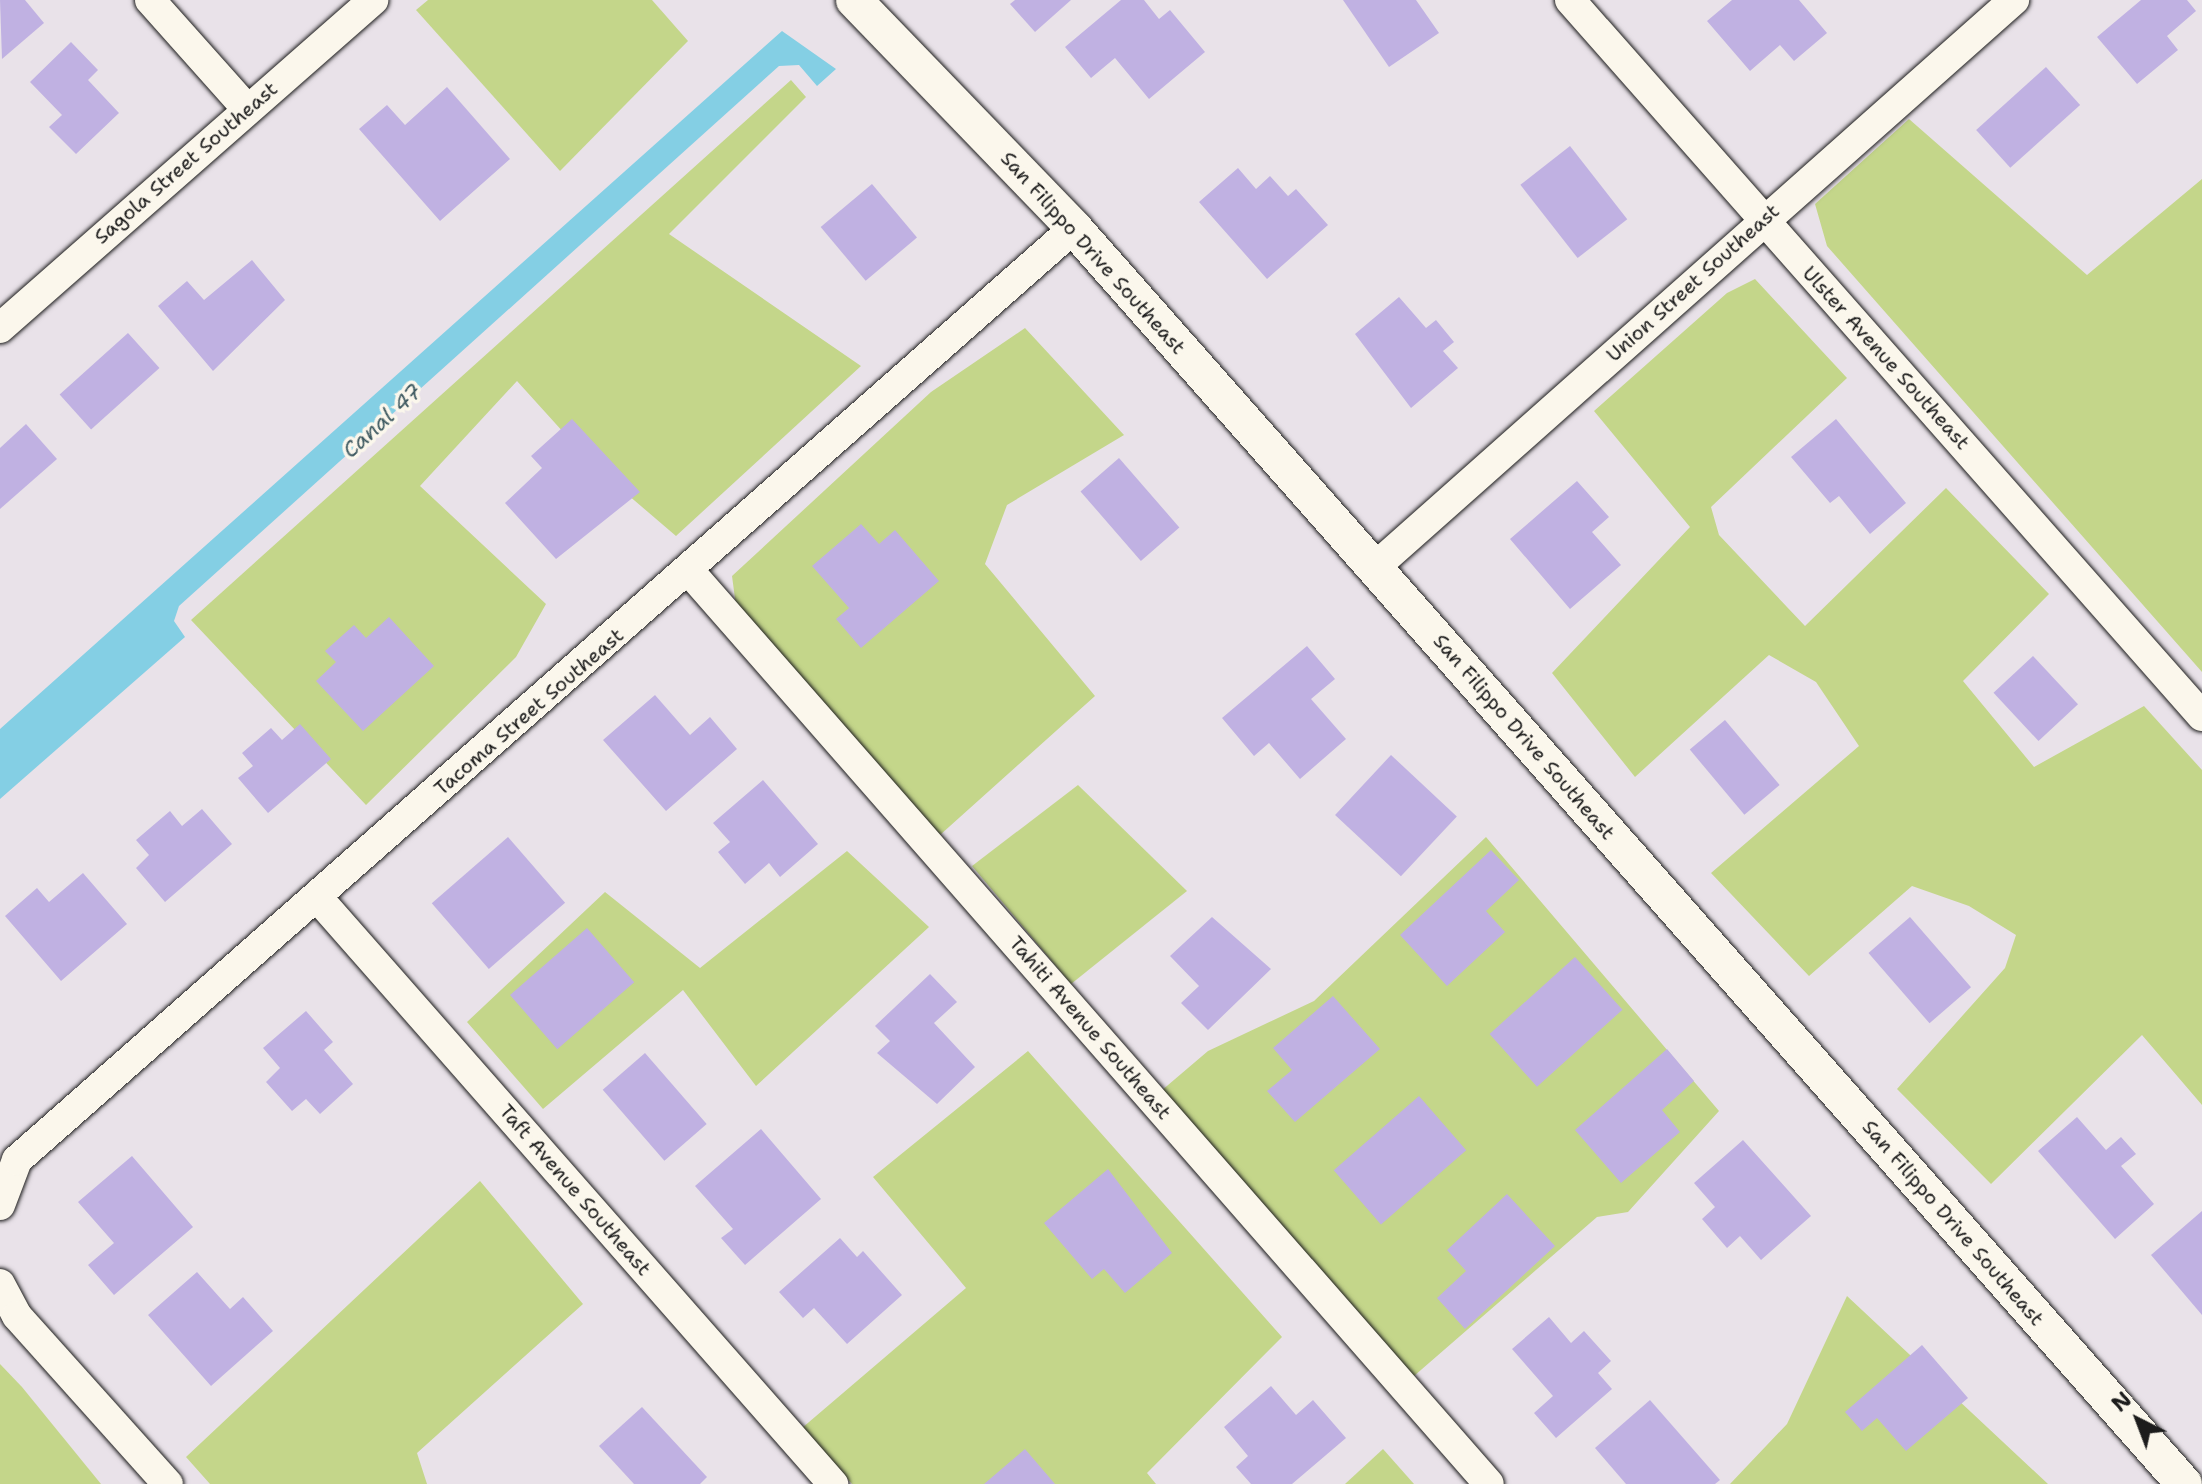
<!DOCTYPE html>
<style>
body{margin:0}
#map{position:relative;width:2202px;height:1484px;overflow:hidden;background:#e9e2e9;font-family:"Shantell Sans",sans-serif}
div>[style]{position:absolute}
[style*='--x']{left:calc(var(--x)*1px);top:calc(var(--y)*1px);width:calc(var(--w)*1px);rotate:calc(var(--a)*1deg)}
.green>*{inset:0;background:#c4d68a}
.water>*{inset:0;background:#84cfe4}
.building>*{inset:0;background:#c0b1e2;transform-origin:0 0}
.roads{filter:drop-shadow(0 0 2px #1c1c1c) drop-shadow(0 0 2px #1c1c1c)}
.minor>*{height:30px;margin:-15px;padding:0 15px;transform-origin:15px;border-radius:15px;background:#fbf7ec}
.tertiary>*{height:36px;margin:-18px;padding:0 18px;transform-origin:18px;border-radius:18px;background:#fbf7ec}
span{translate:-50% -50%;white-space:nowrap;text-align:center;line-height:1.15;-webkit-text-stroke:7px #fbf7ec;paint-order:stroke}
.street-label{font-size:20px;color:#1c1c1c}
.water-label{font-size:22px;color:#405b62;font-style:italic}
.north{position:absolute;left:2098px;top:1380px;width:80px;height:80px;-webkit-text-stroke:6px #fbf7ec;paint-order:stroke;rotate:318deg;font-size:22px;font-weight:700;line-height:32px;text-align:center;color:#1c1c1c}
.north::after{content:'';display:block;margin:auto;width:28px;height:36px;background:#1c1c1c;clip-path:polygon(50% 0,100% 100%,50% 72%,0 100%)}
</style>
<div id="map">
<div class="green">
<i style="clip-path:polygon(428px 0,652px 0,688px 41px,560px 171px,416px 10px)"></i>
<i style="clip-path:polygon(791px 80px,806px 97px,669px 234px,861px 366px,676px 536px,593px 465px,517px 381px,420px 486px,546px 604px,516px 657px,366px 805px,191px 620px)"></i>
<i style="clip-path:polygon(1909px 119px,2087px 275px,2202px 179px,2202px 672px,1827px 246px,1815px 204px)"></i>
<i style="clip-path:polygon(1755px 279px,1847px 378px,1711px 507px,1719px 535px,1805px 626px,1946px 488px,2049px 594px,1963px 681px,2034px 767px,2144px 706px,2202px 770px,2202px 1105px,2142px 1035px,1991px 1184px,1897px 1089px,2005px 968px,2016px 935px,1969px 906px,1912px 886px,1809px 976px,1711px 873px,1859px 746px,1816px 682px,1769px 655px,1635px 777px,1552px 673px,1690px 527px,1594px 411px,1727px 293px)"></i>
<i style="clip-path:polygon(1025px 328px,1124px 435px,1007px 505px,985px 564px,1095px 696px,940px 835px,736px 606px,732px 576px,931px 392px)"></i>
<i style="clip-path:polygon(1078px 785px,1187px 891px,1071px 984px,972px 866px)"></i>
<i style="clip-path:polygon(1486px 837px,1719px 1111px,1628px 1212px,1597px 1217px,1414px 1376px,1161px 1091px,1208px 1051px,1314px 1001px)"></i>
<i style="clip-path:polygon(847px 851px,929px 927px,756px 1086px,683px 990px,543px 1109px,467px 1022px,605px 892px,700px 968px)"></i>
<i style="clip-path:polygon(1028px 1051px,1282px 1337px,1147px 1473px,1156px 1484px,852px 1484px,802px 1428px,966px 1288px,873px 1177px)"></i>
<i style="clip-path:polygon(480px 1181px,583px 1304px,417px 1453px,427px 1484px,210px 1484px,186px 1457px)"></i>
<i style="clip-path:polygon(1847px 1296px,2048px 1484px,1730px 1484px,1787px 1424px)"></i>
<i style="clip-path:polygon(0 1364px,22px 1387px,101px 1484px,0 1484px)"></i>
<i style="clip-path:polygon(1383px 1449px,1414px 1484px,1345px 1484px)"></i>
</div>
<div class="water">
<i style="clip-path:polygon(782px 31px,836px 69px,817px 86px,799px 65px,779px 66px,179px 606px,174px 621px,185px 637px,0 799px,0 729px)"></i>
</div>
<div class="building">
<i style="clip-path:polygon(0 0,25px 0,44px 23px,2px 59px)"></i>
<i style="clip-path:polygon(1015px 0,1071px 0,1035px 32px,1010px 4px)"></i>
<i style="clip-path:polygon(1121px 0,1144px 0,1159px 19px,1170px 10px,1205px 52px,1149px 99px,1115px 58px,1091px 78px,1065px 47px)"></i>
<i style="clip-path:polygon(1343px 0,1416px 0,1439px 33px,1389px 67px)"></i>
<i style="clip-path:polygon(1732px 0,1799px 0,1827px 33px,1794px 61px,1780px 45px,1750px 71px,1707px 21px)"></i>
<i style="clip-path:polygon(2141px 0,2187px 0,2196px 11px,2167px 36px,2178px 50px,2137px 84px,2097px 37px)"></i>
<i style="clip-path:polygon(71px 42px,98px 70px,88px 80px,119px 113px,76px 154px,49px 127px,62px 115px,30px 82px)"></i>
<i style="left:2046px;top:67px;width:51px;height:94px;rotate:48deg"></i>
<i style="clip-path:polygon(447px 87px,510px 159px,440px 221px,359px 129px,387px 105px,405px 125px)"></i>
<i style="left:1570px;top:146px;width:93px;height:63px;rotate:52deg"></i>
<i style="clip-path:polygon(1238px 168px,1256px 189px,1270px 176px,1288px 196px,1296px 189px,1328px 225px,1267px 279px,1199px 202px)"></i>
<i style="left:872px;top:184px;width:70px;height:67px;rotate:50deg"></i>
<i style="clip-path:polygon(252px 260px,285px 300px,213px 371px,158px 306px,187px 281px,204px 300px)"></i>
<i style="clip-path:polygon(1399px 297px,1426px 328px,1436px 320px,1454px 342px,1443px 351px,1458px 368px,1411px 408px,1355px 334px)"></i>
<i style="left:128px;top:333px;width:47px;height:92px;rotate:48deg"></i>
<i style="clip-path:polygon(572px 419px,640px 492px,556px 559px,505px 503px,542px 468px,531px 456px)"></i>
<i style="clip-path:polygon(1836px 419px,1906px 503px,1870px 534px,1839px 496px,1830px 503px,1791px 457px)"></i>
<i style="clip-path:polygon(26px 424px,57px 459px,0 509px,0 448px)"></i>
<i style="left:1119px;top:458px;width:92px;height:51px;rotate:49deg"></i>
<i style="clip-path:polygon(1577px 481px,1609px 517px,1592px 532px,1621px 565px,1570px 609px,1510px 539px)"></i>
<i style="clip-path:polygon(861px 524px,879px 544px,895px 530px,939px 581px,861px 648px,836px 619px,849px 608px,812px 566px)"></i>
<i style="clip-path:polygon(389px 617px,434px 666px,363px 731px,316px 681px,336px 662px,325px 651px,354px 625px,366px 638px)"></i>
<i style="clip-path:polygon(1307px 646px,1335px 679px,1311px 699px,1346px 739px,1300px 779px,1269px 743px,1254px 756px,1222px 718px)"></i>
<i style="left:2033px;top:656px;width:66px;height:54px;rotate:47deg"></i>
<i style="clip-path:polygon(655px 695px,690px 735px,710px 717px,737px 749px,666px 811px,603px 740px)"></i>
<i style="left:1725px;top:720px;width:85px;height:46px;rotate:50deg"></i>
<i style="clip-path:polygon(300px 724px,331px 759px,268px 813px,238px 778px,253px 766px,242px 753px,271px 728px,282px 740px)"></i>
<i style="left:1391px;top:755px;width:90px;height:82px;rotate:43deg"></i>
<i style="clip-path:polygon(763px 780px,818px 844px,780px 877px,769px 863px,745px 884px,718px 852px,730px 842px,713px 823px)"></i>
<i style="clip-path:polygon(202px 809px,232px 844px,165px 902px,136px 868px,149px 855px,136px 840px,170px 811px,182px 826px)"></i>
<i style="left:508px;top:837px;width:87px;height:101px;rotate:49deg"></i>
<i style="clip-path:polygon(1491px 850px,1519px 880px,1486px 911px,1505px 932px,1447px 986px,1400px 935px)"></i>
<i style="clip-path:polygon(83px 873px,127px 924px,61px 981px,5px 916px,37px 888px,49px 902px)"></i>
<i style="clip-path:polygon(1212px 917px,1271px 969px,1208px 1030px,1181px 1003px,1199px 986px,1170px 956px)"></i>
<i style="left:1910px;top:917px;width:93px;height:55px;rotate:49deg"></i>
<i style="left:587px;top:928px;width:72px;height:102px;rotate:49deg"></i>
<i style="left:1575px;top:957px;width:71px;height:115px;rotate:48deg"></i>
<i style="clip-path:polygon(930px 974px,957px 1002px,934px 1023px,975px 1067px,937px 1104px,877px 1053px,890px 1041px,875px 1026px)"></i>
<i style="clip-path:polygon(1333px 996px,1380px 1049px,1295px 1122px,1267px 1091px,1292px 1070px,1273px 1048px)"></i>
<i style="clip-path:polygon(306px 1011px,333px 1042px,324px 1050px,353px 1084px,320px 1114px,306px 1099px,292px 1111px,266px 1082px,280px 1068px,263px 1048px)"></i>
<i style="clip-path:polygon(1667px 1049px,1694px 1081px,1662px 1110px,1680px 1132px,1621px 1183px,1575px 1130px)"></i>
<i style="left:645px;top:1053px;width:94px;height:56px;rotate:49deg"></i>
<i style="left:1419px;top:1096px;width:72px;height:113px;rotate:49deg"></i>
<i style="clip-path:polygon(2077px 1117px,2106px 1150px,2121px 1137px,2136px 1154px,2121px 1166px,2154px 1204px,2115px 1239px,2038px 1151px)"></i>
<i style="clip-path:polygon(761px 1129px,821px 1199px,745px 1265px,721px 1238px,733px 1229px,695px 1186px)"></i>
<i style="clip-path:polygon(1743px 1140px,1811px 1216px,1761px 1260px,1740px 1236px,1727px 1248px,1702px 1219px,1715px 1207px,1694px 1183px)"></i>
<i style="clip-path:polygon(132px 1156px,193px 1227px,114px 1295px,88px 1265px,114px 1243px,78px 1202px)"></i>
<i style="clip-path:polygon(1108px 1169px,1172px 1253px,1125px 1293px,1104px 1269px,1092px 1279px,1044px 1223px)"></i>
<i style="clip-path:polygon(1507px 1194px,1555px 1246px,1465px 1329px,1437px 1298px,1466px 1271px,1447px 1250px)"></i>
<i style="clip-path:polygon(2202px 1211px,2202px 1315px,2151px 1255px)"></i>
<i style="clip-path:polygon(840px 1238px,857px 1257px,863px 1251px,902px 1295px,847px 1344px,814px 1308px,803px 1318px,779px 1292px)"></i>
<i style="clip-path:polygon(197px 1272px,230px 1309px,243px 1297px,273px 1331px,211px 1386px,148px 1315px)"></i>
<i style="clip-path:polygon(1549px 1317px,1571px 1343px,1584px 1331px,1611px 1361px,1598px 1373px,1612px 1389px,1556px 1438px,1534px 1413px,1553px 1396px,1512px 1349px)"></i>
<i style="clip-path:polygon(1922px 1345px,1968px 1398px,1906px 1451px,1877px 1418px,1862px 1431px,1845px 1412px)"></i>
<i style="clip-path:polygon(1271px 1386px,1296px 1415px,1313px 1400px,1346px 1438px,1292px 1484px,1251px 1484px,1236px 1467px,1248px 1456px,1224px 1427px)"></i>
<i style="clip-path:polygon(1650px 1400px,1720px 1480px,1715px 1484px,1626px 1484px,1595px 1448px)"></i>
<i style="clip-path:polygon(642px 1407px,707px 1477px,700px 1484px,634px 1484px,599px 1446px)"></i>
<i style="clip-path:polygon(1025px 1449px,1055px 1484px,984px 1484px)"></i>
</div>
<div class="roads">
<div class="minor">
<i style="--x:150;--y:0;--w:146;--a:48.3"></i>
<i style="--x:1570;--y:0;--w:955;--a:48.57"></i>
<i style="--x:0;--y:328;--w:497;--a:-41.3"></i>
<i style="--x:1374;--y:568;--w:856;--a:-41.59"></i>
<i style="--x:690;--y:572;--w:1212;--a:48.78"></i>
<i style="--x:317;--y:897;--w:782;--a:48.68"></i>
<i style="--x:0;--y:1205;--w:48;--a:-69.3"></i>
<i style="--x:17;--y:1160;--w:1409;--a:-41.4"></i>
<i style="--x:0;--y:1284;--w:36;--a:62"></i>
<i style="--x:17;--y:1316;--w:226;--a:48.1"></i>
</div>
<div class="tertiary">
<i style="--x:854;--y:0;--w:317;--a:46"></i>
<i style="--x:1074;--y:228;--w:1676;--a:48.53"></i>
</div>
</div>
<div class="street-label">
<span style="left:186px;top:163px;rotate:-41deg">Sagola Street Southeast</span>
<span style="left:1093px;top:253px;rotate:48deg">San Filippo Drive Southeast</span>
<span style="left:1693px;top:283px;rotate:-42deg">Union Street Southeast</span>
<span style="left:1886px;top:358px;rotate:48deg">Ulster Avenue Southeast</span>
<span style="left:529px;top:712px;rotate:-41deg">Tacoma Street Southeast</span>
<span style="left:1524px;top:737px;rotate:49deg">San Filippo Drive Southeast</span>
<span style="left:1090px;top:1028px;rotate:49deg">Tahiti Avenue Southeast</span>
<span style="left:575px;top:1190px;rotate:49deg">Taft Avenue Southeast</span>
<span style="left:1953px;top:1223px;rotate:49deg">San Filippo Drive Southeast</span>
</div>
<div class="water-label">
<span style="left:382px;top:421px;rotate:-42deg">Canal 47</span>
</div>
<div class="north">N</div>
</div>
